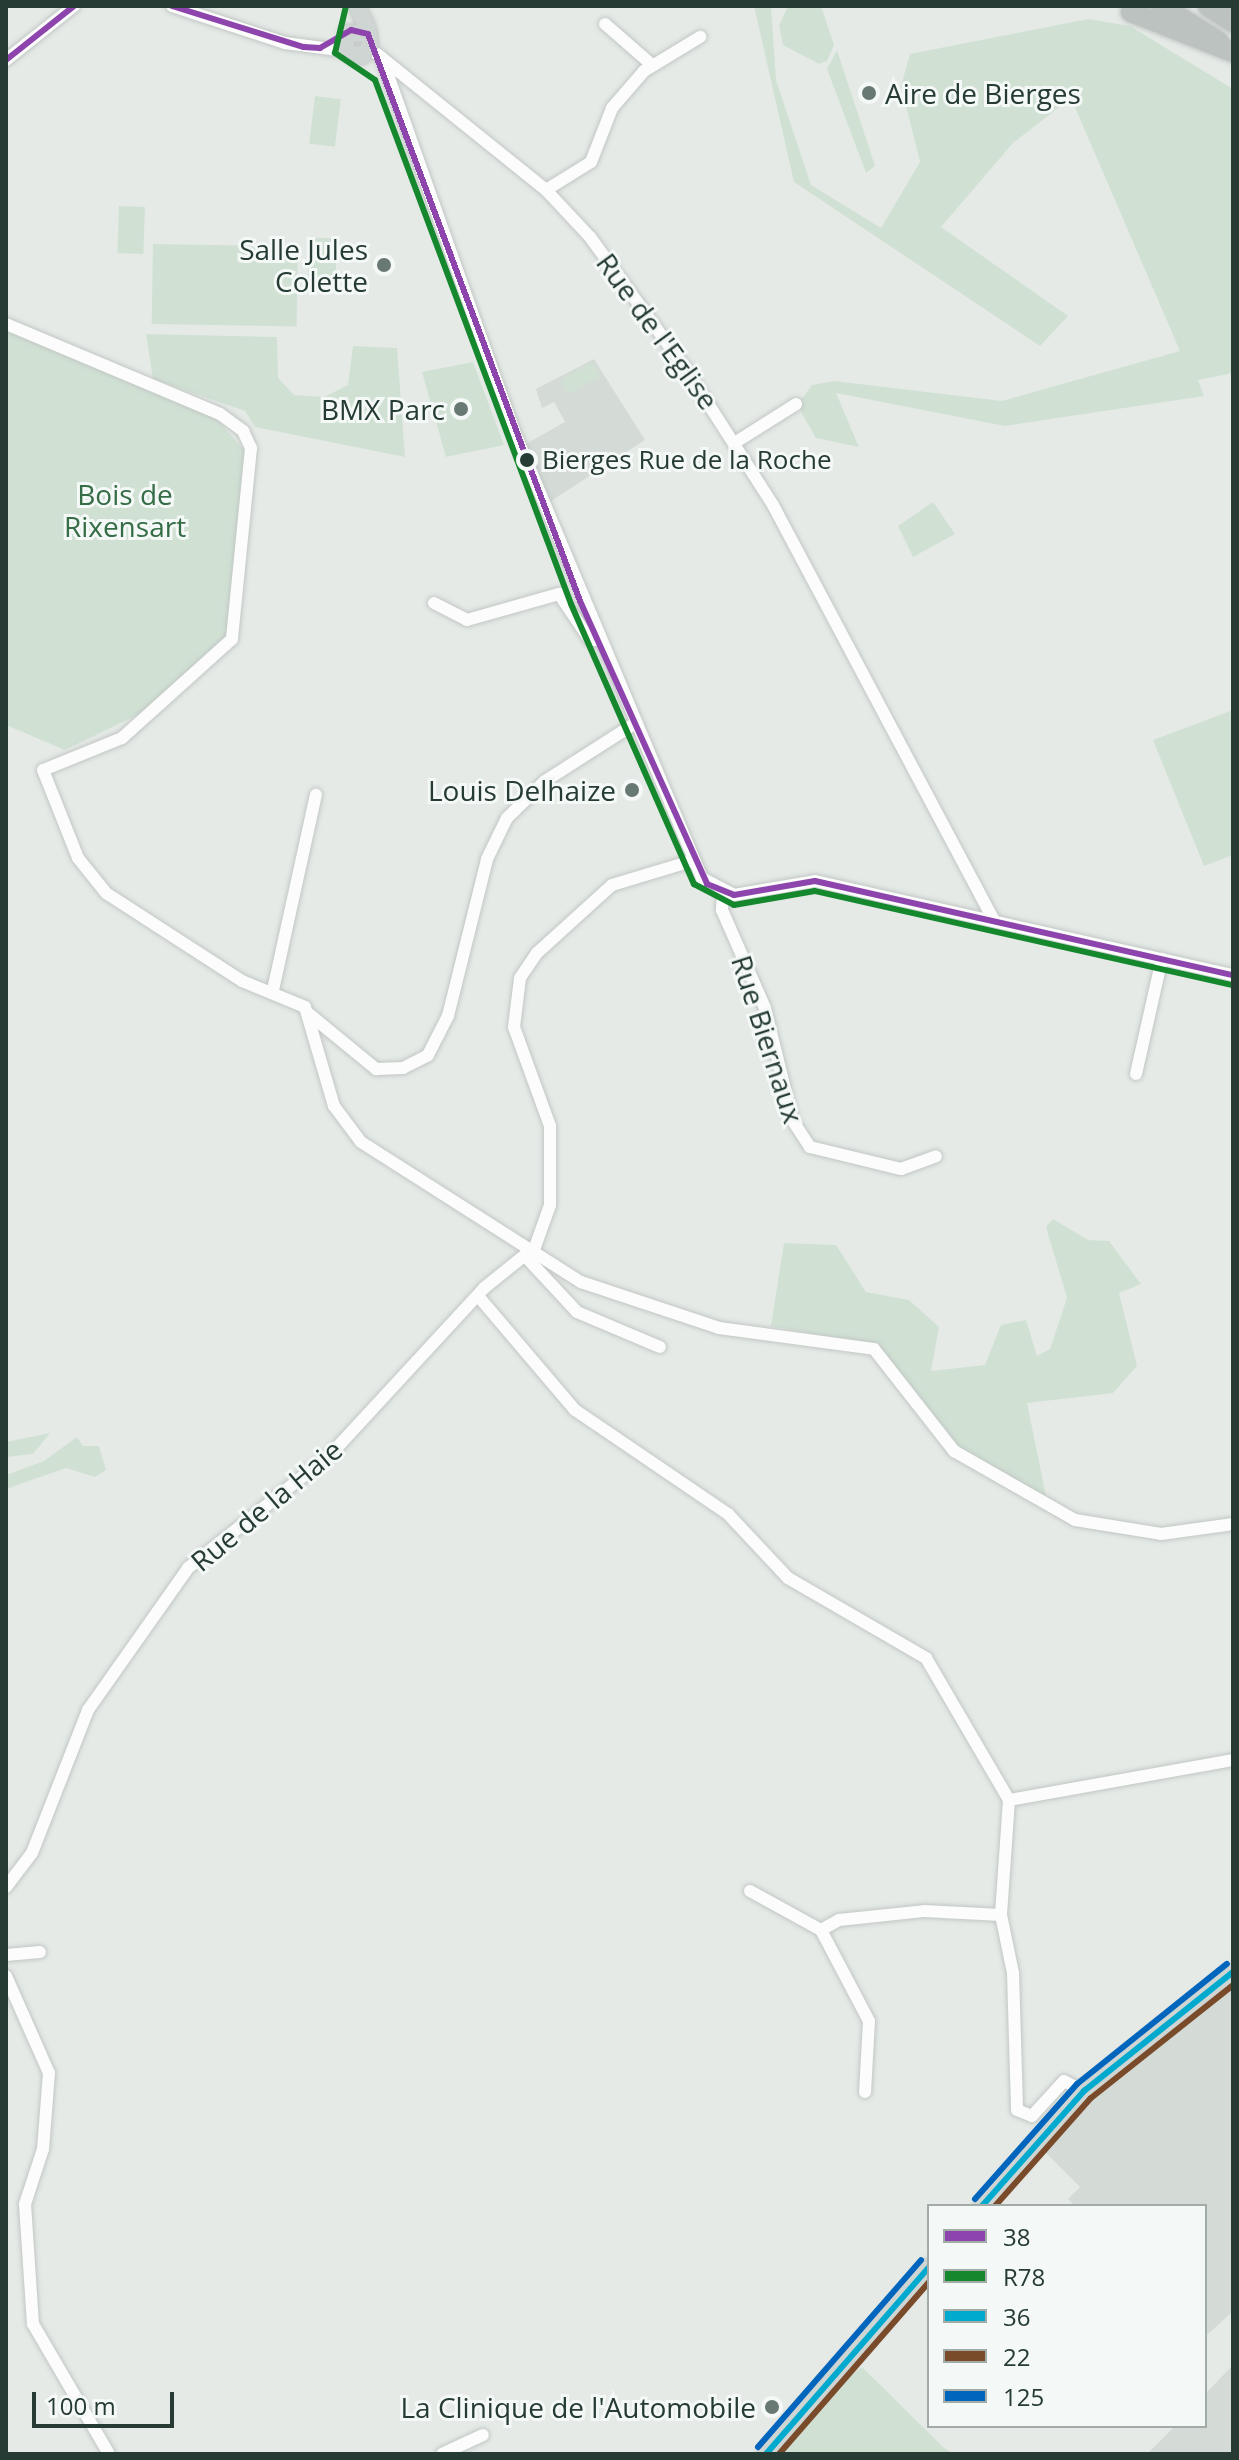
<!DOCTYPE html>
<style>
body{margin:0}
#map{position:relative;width:1239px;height:2460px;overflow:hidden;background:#e5eae7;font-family:"Open Sans",sans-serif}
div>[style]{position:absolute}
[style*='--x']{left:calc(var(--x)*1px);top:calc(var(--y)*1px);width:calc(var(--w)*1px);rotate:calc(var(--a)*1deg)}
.built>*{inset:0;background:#d4dbd7}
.green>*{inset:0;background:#d0e1d4;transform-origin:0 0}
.roads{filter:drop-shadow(0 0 2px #c2c7c4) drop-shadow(0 0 2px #c2c7c4)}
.minor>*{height:12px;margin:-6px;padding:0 6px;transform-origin:6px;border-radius:6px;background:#fbfcfb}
.major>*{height:16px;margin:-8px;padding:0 8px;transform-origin:8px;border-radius:8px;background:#cfd5d3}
.highway>*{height:20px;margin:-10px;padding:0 10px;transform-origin:10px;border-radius:10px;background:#bbc2c0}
.bus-1>*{height:6px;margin:-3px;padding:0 3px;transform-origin:3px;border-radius:3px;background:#8e44ad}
.bus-2>*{height:6px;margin:-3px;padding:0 3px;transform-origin:3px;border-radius:3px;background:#15882e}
.bus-3>*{height:6px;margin:-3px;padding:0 3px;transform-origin:3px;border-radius:3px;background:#00a9ce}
.bus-4>*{height:6px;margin:-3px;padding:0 3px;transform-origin:3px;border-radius:3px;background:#7a4b2a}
.bus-5>*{height:6px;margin:-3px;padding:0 3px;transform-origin:3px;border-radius:3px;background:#0065bd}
.dots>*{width:22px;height:22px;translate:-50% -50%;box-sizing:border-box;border:4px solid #f4f8f6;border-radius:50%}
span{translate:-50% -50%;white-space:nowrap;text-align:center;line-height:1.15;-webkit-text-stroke:6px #f4f8f6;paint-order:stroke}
.bus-label{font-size:26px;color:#253b33}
.left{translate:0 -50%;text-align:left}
.poi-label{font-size:28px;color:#253b33}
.right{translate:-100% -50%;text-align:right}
.street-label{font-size:28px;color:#253b33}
.park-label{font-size:28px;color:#356d46}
.frame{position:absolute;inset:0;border:8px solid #253b33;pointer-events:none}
.legend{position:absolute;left:927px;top:2204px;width:280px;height:224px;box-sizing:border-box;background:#f4f8f6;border:2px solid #a1aca8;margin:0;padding:10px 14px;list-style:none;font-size:24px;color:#253b33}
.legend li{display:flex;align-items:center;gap:16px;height:40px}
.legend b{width:40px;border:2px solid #a1aca8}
.scale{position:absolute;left:32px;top:2392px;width:142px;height:36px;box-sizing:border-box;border:4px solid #253b33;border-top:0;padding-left:10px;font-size:24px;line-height:28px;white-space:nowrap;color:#253b33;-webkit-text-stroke:6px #f4f8f6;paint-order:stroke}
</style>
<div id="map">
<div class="built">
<i style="clip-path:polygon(594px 359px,645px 440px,548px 503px,526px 444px,565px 422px,554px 402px,542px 408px,536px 389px)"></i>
<i style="clip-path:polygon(1233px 1981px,1233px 2311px,1205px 2337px,1205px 2206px,1075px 2206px,1068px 2199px,1080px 2187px,1042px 2149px,1137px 2057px)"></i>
<i style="clip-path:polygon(1233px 2365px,1233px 2454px,1147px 2454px,1175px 2426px,1205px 2426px,1205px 2394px)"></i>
</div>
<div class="green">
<i style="clip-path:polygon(754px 6px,771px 6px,776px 80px,811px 185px,881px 228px,920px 162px,901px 86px,910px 54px,1088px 19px,1130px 26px,1233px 89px,1233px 373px,1198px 380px,1204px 396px,1005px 426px,836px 393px,859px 447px,816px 438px,797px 405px,812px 385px,834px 381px,1002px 401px,1180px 351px,1071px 98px,1013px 143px,941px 227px,1068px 316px,1040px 346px,794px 182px)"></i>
<i style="clip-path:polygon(788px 6px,821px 6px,834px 45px,827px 61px,819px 64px,783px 45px,779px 26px)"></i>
<i style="clip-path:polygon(837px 50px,875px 166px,866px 173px,827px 69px)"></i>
<i style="left:315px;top:96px;width:26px;height:48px;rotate:7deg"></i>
<i style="left:119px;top:206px;width:26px;height:47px;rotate:2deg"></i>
<i style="left:308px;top:238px;width:28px;height:48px"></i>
<i style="left:153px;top:244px;width:145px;height:80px;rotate:1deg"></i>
<i style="clip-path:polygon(6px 330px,215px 417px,249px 456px,229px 645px,139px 714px,65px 750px,6px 725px)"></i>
<i style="clip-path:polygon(146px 334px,277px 337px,278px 378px,294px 395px,324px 397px,348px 385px,353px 346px,397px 348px,405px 457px,255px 427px,245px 411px,153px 379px)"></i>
<i style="clip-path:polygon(473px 362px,504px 445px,446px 457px,422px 372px)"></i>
<i style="left:592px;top:362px;width:16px;height:36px;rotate:60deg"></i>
<i style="clip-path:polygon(933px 502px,955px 534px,913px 557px,898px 526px)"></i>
<i style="clip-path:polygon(1233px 710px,1233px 855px,1204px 866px,1153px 740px)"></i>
<i style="clip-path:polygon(1053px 1219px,1088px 1240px,1109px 1241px,1141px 1284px,1119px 1293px,1137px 1366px,1113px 1393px,1027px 1403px,1046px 1496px,959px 1453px,874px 1345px,771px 1326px,784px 1243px,836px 1245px,866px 1292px,909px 1300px,939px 1327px,931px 1371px,985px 1365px,1001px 1325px,1026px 1320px,1037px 1356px,1050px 1349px,1067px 1298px,1046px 1227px)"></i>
<i style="clip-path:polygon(50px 1433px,33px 1454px,6px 1457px,6px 1442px)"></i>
<i style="clip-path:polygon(77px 1437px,83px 1446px,99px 1446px,106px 1470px,95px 1477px,66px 1468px,6px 1489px,6px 1475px,44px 1461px)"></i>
<i style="clip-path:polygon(862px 2367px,943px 2447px,953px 2454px,782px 2454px,834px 2386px)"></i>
</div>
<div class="roads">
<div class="minor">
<i style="--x:172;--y:6;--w:119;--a:18.1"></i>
<i style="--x:285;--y:43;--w:61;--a:7.6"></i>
<i style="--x:605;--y:24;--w:61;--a:41"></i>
<i style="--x:377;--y:54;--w:217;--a:38.8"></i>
<i style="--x:546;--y:190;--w:64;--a:46.9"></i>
<i style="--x:590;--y:237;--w:163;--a:54"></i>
<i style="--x:686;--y:369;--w:161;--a:57.4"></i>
<i style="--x:773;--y:505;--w:471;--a:62"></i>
<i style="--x:382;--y:58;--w:396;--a:70.5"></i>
<i style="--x:514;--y:431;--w:485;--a:67.2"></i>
<i style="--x:702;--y:878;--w:36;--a:28"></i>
<i style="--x:734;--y:895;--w:82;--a:-9.8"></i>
<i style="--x:815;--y:881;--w:428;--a:12.7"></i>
<i style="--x:6;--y:60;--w:87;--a:-38.5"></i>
<i style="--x:546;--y:190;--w:53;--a:-31.9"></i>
<i style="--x:591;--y:162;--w:58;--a:-68.7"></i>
<i style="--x:612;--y:108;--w:49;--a:-49.1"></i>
<i style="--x:644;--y:71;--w:66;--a:-31.3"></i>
<i style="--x:6;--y:324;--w:232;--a:22.8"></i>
<i style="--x:220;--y:414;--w:29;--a:36"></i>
<i style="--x:243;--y:431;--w:19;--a:65"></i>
<i style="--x:251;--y:448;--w:192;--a:95.7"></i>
<i style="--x:232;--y:639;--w:148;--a:138"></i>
<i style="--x:122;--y:738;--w:85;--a:157.9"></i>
<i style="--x:43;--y:770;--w:95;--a:68.3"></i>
<i style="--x:78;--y:858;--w:45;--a:51.3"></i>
<i style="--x:106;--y:893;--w:162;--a:32.9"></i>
<i style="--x:242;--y:981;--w:68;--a:22.4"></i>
<i style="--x:305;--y:1007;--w:103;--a:73.7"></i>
<i style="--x:334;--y:1106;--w:45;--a:53.1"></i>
<i style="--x:361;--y:1142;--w:261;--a:32.5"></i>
<i style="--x:581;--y:1282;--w:145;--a:18.4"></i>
<i style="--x:719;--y:1328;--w:156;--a:7.7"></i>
<i style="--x:874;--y:1349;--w:130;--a:51.9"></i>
<i style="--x:954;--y:1451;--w:139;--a:29.7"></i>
<i style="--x:1075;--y:1520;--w:87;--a:9.2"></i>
<i style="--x:1161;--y:1534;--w:73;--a:-7.9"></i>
<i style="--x:736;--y:442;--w:71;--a:-32.3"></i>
<i style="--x:434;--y:603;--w:37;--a:27"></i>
<i style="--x:467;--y:620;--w:96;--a:-15.8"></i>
<i style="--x:559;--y:594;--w:55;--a:56"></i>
<i style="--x:590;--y:640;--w:8;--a:0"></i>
<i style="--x:723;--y:894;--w:16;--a:94"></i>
<i style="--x:722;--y:910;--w:107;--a:66.3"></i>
<i style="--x:765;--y:1008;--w:116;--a:76.1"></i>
<i style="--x:793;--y:1121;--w:31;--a:57"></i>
<i style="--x:810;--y:1147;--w:94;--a:13.6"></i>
<i style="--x:901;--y:1169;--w:37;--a:-20"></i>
<i style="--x:273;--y:990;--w:200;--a:-77.6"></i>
<i style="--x:309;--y:1014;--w:87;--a:39.4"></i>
<i style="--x:376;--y:1069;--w:27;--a:-2"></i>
<i style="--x:403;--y:1068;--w:28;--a:-27"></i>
<i style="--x:428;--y:1055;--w:44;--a:-62.9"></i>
<i style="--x:448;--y:1016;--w:162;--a:-76"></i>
<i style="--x:487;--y:859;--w:46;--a:-64"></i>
<i style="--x:507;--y:818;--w:53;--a:-44.2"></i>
<i style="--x:545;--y:781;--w:106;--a:-32.6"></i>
<i style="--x:1136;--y:1074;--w:118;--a:-77.3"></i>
<i style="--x:525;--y:1256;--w:76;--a:47.1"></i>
<i style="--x:577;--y:1312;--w:90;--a:22.9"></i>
<i style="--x:478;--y:1296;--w:150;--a:49.6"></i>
<i style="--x:575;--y:1410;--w:185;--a:34.2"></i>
<i style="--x:728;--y:1514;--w:88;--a:46.8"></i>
<i style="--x:788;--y:1578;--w:160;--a:30.1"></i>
<i style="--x:926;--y:1658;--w:164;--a:59.7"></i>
<i style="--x:1009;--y:1800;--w:115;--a:94"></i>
<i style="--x:1001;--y:1915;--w:59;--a:78.3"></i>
<i style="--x:1013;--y:1973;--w:137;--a:88.3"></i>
<i style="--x:1017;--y:2110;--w:16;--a:22"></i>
<i style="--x:1032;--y:2116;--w:47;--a:-47.6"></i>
<i style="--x:1064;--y:2081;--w:22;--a:27"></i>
<i style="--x:1009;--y:1800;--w:228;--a:-10.1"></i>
<i style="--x:6;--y:1887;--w:43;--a:-52.6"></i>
<i style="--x:32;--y:1853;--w:154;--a:-68.6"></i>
<i style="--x:88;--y:1710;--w:174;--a:-54.8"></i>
<i style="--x:188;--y:1568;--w:183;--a:-38.6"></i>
<i style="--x:331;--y:1454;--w:226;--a:-47.3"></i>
<i style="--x:484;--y:1288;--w:65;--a:-38.8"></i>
<i style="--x:535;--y:1247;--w:45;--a:-70.3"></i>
<i style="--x:550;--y:1205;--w:79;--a:-90"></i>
<i style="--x:550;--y:1126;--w:105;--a:-110"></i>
<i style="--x:514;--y:1027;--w:49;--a:-83"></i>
<i style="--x:520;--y:978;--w:30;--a:-56"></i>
<i style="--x:537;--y:953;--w:101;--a:-42.2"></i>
<i style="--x:612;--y:885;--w:84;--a:-16.7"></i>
<i style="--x:750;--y:1891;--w:81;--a:28.8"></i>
<i style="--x:821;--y:1930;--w:21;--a:-29"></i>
<i style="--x:839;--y:1920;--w:85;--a:-6"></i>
<i style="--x:924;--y:1911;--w:77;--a:3"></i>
<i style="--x:821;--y:1930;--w:103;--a:62.2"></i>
<i style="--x:869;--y:2021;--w:71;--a:93.2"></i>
<i style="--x:6;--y:1955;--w:34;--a:-5"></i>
<i style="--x:6;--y:1976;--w:106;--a:66.1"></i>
<i style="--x:49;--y:2073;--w:76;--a:94.5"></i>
<i style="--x:43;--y:2149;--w:58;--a:108.1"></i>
<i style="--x:25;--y:2204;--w:120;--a:86.2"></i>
<i style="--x:33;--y:2324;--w:151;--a:59.7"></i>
<i style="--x:442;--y:2454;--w:45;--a:-24.9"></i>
</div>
<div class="major">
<i style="--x:357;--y:6;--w:23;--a:65"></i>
<i style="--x:367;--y:27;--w:10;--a:79"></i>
<i style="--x:369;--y:37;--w:9;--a:84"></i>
<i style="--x:370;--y:46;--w:13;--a:129"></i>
<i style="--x:362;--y:56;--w:18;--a:-164"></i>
<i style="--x:345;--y:51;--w:18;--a:-84"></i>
<i style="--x:347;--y:33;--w:21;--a:3"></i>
<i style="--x:982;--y:2206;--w:154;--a:-48.4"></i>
<i style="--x:1084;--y:2091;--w:191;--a:-38.6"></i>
<i style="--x:766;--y:2454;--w:248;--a:-48.9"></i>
</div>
<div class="highway">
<i style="--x:1162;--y:6;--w:67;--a:32.3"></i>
<i style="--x:1208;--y:6;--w:30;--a:33"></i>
<i style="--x:1131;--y:12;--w:110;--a:21.4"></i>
</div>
</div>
<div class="bus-1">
<i style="--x:172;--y:6;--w:138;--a:17.3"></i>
<i style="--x:304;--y:47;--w:16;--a:4"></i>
<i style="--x:320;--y:48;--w:36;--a:-30"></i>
<i style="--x:351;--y:30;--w:17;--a:13"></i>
<i style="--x:368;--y:34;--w:605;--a:69.5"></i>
<i style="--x:580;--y:601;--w:310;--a:65.8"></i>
<i style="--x:707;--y:884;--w:29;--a:22"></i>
<i style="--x:734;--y:895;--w:82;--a:-9.8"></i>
<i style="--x:815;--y:881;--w:428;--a:12.7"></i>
<i style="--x:6;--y:60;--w:87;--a:-38.5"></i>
</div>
<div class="bus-2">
<i style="--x:346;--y:6;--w:48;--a:103.2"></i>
<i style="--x:335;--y:53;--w:48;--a:34"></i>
<i style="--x:375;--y:80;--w:559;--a:69.49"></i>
<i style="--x:571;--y:604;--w:306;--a:66.3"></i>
<i style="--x:694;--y:884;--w:45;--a:27.7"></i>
<i style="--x:734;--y:905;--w:82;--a:-9.8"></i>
<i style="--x:815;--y:891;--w:426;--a:12.7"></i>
</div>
<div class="bus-3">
<i style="--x:982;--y:2206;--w:154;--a:-48.4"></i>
<i style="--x:1084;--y:2091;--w:191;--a:-38.6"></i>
<i style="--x:766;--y:2454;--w:248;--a:-48.9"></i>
</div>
<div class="bus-4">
<i style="--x:995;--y:2206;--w:144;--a:-48.4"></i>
<i style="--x:1091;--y:2098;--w:181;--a:-38.5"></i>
<i style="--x:779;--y:2454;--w:228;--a:-48.9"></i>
</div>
<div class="bus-5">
<i style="--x:975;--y:2199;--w:154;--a:-48.4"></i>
<i style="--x:1077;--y:2084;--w:192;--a:-38.7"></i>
<i style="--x:758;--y:2447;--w:248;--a:-48.9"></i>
</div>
<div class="dots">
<i style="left:869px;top:93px;background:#687872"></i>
<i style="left:384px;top:265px;background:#687872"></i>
<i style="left:461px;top:409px;background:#687872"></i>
<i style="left:527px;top:460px;background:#253b33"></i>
<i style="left:632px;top:790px;background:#687872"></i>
<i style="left:772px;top:2407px;background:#687872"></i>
</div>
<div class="bus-label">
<span class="left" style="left:542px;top:460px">Bierges Rue de la Roche</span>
</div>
<div class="poi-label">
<span class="left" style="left:885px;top:93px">Aire de Bierges</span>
<span class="right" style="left:368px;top:265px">Salle Jules<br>Colette</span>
<span class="right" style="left:445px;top:409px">BMX Parc</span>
<span class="right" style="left:616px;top:790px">Louis Delhaize</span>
<span class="right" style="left:756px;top:2407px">La Clinique de l'Automobile</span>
</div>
<div class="street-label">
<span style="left:658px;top:331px;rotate:54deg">Rue de l'Eglise</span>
<span style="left:768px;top:1039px;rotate:72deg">Rue Biernaux</span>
<span style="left:266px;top:1505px;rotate:-40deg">Rue de la Haie</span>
</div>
<div class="park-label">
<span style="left:125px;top:510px">Bois de<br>Rixensart</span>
</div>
<div class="frame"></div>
<ul class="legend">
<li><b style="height:10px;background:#8e44ad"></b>38</li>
<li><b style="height:10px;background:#15882e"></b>R78</li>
<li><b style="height:10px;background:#00a9ce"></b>36</li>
<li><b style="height:10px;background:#7a4b2a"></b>22</li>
<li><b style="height:10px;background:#0065bd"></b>125</li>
</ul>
<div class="scale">100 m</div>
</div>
